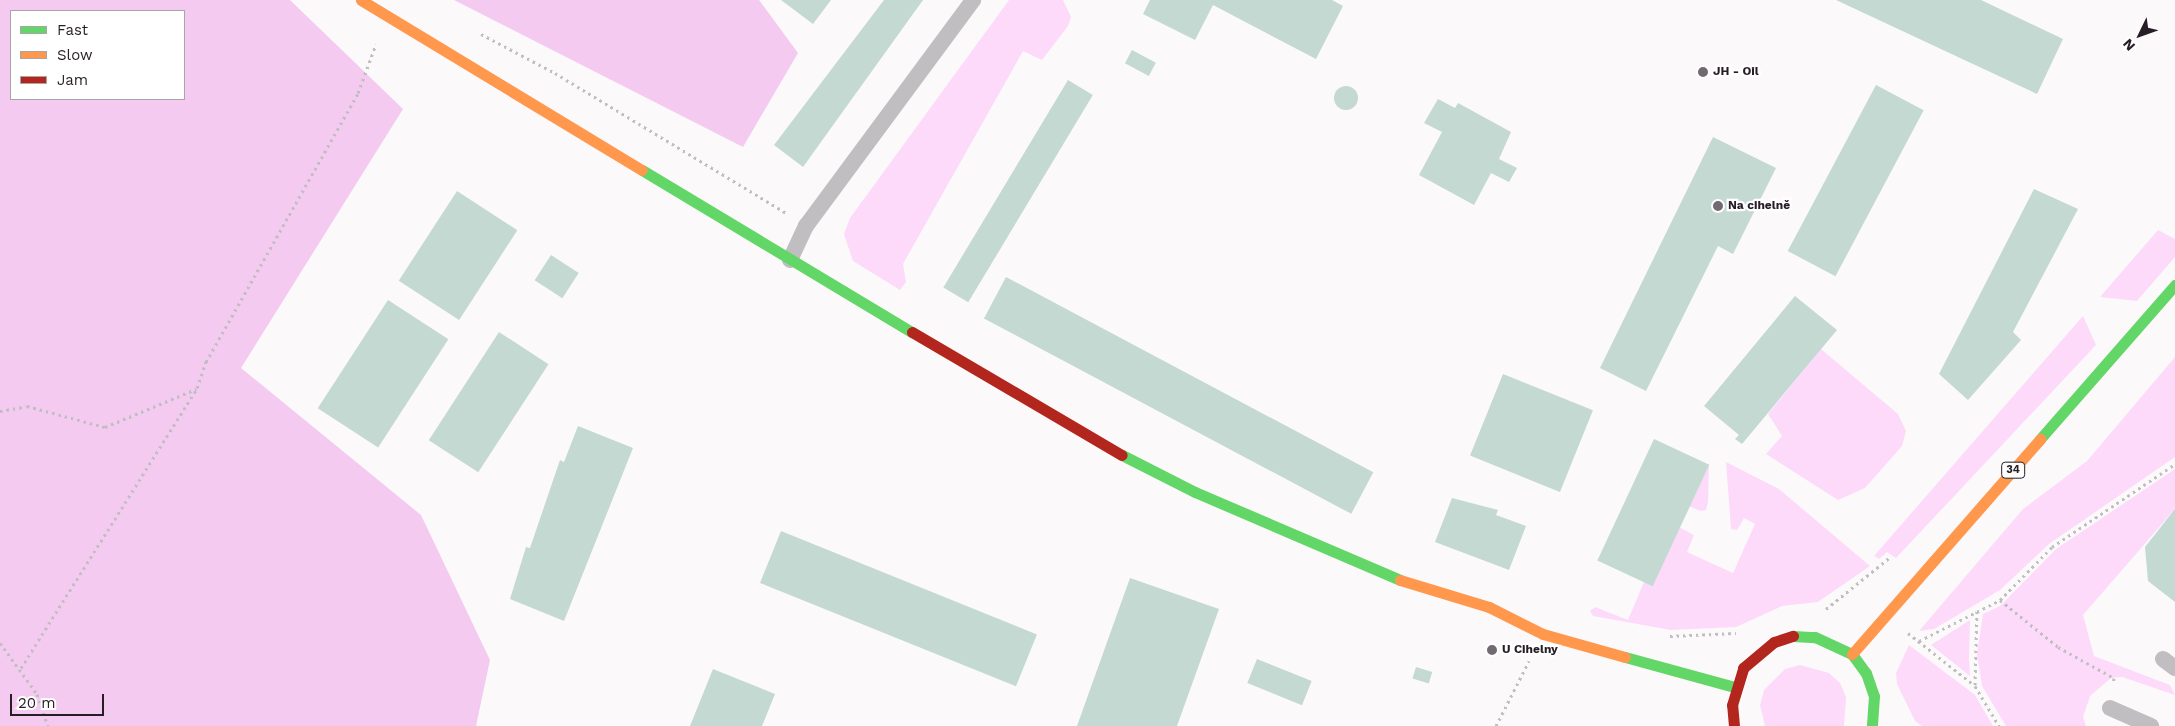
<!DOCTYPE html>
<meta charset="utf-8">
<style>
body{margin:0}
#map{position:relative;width:2175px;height:726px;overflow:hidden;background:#fcf9fb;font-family:"Work Sans",sans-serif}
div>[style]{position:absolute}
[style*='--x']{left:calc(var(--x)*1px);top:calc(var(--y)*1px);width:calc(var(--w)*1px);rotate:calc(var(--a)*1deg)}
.green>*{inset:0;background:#fddafa}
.forest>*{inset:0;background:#f4caf1}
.building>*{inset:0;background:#c3d9d2;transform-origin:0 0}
.round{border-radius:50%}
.path>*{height:3px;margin-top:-1.5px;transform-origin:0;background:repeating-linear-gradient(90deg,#c0bec0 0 2.5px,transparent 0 6.5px)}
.lane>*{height:16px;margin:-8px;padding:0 8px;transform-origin:8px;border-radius:8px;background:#c1bec1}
.fast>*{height:11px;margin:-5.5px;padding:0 5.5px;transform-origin:5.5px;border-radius:5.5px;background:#63d668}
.slow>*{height:11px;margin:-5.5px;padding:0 5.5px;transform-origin:5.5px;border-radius:5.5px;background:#ff974d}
.jam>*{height:11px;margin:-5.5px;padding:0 5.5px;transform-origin:5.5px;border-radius:5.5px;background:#b3261e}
.dots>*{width:14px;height:14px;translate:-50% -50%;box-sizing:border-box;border:2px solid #fff;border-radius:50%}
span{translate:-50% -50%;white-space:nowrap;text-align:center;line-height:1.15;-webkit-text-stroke:4.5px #fff;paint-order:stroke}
.shield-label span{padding:1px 4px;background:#fff;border:1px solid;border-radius:4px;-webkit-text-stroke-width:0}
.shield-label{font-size:11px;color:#261d25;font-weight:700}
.poi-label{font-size:12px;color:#261d25;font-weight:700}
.left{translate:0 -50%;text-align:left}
.legend{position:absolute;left:10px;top:10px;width:175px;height:90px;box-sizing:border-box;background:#fff;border:1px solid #a8a5a8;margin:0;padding:6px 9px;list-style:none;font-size:15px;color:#261d25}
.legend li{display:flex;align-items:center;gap:10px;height:25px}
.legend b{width:25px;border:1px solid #a8a5a8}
.north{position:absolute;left:2115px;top:10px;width:50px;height:50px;-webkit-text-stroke:4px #fff;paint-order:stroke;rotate:228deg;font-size:14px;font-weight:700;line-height:20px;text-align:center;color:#261d25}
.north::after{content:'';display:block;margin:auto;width:18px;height:22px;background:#261d25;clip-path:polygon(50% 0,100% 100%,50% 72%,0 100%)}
.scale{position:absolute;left:10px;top:694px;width:94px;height:22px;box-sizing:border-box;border:2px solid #261d25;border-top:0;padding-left:6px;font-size:15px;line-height:18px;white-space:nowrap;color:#261d25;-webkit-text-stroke:4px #fff;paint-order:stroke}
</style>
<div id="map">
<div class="green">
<i style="clip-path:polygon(1009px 0,1063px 0,1071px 17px,1068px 26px,1042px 60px,1023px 51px,903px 264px,906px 282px,900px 290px,853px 261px,844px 234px,850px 218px)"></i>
<i style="clip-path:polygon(2158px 230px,2175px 239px,2175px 257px,2137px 301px,2100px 297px)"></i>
<i style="clip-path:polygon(2083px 316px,2096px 345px,1896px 558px,1887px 552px,1879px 559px,1874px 556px)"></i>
<i style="clip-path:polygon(1821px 349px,1898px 414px,1906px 431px,1902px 446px,1865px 488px,1838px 500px,1766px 454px,1782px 436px,1768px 414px)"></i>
<i style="clip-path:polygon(2175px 357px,2175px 457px,2049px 544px,2000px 590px,1934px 629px,1919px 631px,2023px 509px,2087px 461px)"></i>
<i style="clip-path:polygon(1726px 462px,1779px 489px,1870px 566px,1818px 602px,1782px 606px,1736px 627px,1671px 630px,1593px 616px,1590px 611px,1595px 607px,1628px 620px,1644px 582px,1651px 585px,1679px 527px,1694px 535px,1687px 552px,1733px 573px,1755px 524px,1744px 518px,1737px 530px,1731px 529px)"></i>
<i style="clip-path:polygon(1709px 465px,1708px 502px,1706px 510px,1700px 511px,1689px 506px)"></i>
<i style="clip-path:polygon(2175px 469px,2175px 509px,2083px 615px,2094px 656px,2170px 685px,2175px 695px,2122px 677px,2111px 678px,2090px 696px,2083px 717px,2086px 726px,2006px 726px,1982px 686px,1977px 654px,1983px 614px,2000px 606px,2056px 549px)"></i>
<i style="clip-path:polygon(1970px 620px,1969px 658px,1970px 676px,1931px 645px)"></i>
<i style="clip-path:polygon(1909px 645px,1975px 695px,1993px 726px,1922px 726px,1915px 721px,1897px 684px,1896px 673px)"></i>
<i style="clip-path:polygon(1800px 665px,1829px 673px,1840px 683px,1846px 697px,1844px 726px,1765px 726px,1760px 705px,1764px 690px,1785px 669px)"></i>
</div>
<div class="forest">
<i style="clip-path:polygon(evenodd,0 0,290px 0,403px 109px,241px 368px,421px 515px,490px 660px,476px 726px,0 726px,0 0,184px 11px,184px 99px,11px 99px,11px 11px,184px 11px)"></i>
<i style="clip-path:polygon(454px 0,759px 0,798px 53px,743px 147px)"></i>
</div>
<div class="building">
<i style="clip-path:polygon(781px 0,831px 0,813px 24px)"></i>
<i style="clip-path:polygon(884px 0,923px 0,803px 167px,774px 145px)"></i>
<i style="clip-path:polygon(1150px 0,1332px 0,1343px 6px,1316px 59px,1213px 5px,1195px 40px,1143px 14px)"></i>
<i style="clip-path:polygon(1836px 0,1981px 0,2063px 39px,2037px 94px)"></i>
<i style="left:1132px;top:50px;width:27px;height:15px;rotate:28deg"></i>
<i style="left:1068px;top:80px;width:29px;height:242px;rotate:31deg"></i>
<i style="left:1876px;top:85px;width:54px;height:188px;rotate:28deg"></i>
<i class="round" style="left:1334px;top:86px;width:24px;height:24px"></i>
<i style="clip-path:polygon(1438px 99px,1455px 108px,1458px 103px,1511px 132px,1499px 159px,1517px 168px,1509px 182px,1491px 173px,1474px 205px,1419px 175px,1442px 132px,1424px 123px)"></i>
<i style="clip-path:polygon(1713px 137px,1776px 168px,1733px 254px,1718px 246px,1646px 391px,1600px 368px)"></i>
<i style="clip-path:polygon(2034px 189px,2078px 209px,2013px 332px,2021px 340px,1968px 400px,1939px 374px)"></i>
<i style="left:457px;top:191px;width:72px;height:107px;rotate:33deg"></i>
<i style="left:551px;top:255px;width:33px;height:30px;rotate:33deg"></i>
<i style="left:1006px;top:277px;width:416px;height:47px;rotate:28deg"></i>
<i style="clip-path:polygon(1795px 296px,1837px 330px,1742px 444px,1735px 439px,1739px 435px,1704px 406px)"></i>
<i style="left:388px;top:300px;width:72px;height:129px;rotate:33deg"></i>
<i style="left:499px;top:332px;width:59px;height:129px;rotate:33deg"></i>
<i style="left:1503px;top:374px;width:97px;height:88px;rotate:22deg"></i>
<i style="clip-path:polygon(578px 426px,633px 448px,564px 621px,510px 599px,526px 547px,530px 548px,560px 460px,564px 462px)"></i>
<i style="left:1654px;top:439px;width:61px;height:134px;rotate:25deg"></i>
<i style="clip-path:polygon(1452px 498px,1498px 510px,1496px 515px,1526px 526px,1509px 570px,1435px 542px)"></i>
<i style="clip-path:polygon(2175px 509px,2175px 602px,2148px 581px,2145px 547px)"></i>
<i style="left:781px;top:531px;width:276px;height:56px;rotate:22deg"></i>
<i style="clip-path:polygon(1130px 578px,1219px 609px,1177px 726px,1077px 726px)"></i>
<i style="left:1257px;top:659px;width:59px;height:26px;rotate:22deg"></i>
<i style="left:1416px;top:667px;width:17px;height:12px;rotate:17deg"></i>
<i style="clip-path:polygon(713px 669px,775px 694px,762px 726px,690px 726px)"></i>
</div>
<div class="path">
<i style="--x:481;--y:34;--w:84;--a:27.8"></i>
<i style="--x:555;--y:73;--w:270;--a:31.2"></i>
<i style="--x:0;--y:411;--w:27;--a:-10"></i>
<i style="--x:27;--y:406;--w:81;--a:15.1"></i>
<i style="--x:105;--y:427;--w:99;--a:-22.7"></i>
<i style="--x:2000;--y:600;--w:75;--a:39"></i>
<i style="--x:2058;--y:647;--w:64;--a:29"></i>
<i style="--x:2114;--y:678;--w:6;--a:99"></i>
<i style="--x:1826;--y:609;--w:81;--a:-39"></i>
<i style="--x:1908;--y:633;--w:85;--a:38.3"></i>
<i style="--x:1975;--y:686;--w:47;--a:59"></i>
<i style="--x:1670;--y:636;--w:66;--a:-2.6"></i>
<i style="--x:1919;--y:641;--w:91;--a:-26.8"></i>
<i style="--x:2000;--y:600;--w:74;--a:-45.5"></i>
<i style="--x:2052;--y:547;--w:148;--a:-34"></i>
<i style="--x:0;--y:643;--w:63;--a:54"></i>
<i style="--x:37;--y:694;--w:34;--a:71"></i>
<i style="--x:21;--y:668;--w:331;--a:-57.8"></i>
<i style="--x:197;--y:388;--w:28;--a:-71"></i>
<i style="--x:206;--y:362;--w:309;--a:-60.5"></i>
<i style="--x:358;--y:93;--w:52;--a:-69.8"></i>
<i style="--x:1975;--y:685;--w:75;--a:-88.5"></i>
<i style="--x:1496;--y:726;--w:73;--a:-63.1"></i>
</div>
<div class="lane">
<i style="--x:790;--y:260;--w:38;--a:-65"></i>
<i style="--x:806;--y:226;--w:281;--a:-53.5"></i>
<i style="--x:2163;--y:659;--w:15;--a:37"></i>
<i style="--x:2110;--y:708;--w:45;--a:23.7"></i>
</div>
<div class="fast">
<i style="--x:642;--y:170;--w:315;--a:31"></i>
<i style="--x:2040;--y:439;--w:205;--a:-48.8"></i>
<i style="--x:1122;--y:455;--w:82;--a:26.9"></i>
<i style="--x:1195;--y:492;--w:223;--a:23.2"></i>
<i style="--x:1793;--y:636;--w:22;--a:3"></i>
<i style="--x:1815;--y:637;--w:41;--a:24.7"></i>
<i style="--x:1852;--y:654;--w:24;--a:54"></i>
<i style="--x:1866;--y:673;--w:24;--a:71"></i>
<i style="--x:1874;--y:696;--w:30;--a:94"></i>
<i style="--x:1625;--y:657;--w:114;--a:15.3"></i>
</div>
<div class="slow">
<i style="--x:361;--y:0;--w:328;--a:31.2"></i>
<i style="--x:1400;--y:580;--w:93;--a:16.9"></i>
<i style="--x:1489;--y:607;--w:60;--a:26.6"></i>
<i style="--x:1543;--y:634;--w:85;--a:15.7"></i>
<i style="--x:1852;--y:654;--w:286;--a:-48.8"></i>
</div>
<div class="jam">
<i style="--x:912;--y:332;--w:243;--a:30.4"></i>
<i style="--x:1734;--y:726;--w:21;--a:-95"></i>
<i style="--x:1732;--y:705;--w:39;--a:-73"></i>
<i style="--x:1743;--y:668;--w:40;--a:-40"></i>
<i style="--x:1774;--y:642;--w:20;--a:-18"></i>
</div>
<div class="dots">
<i style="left:1703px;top:72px;background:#716a70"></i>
<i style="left:1718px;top:206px;background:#716a70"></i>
<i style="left:1492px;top:650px;background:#716a70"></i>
</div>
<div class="shield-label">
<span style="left:2013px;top:470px">34</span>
</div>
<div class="poi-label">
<span class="left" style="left:1713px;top:72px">JH - Oil</span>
<span class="left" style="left:1728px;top:206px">Na cihelně</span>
<span class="left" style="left:1502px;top:650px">U Cihelny</span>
</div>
<ul class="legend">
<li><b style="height:6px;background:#63d668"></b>Fast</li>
<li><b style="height:6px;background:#ff974d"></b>Slow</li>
<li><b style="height:6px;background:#b3261e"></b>Jam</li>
</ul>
<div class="north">N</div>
<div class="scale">20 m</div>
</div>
